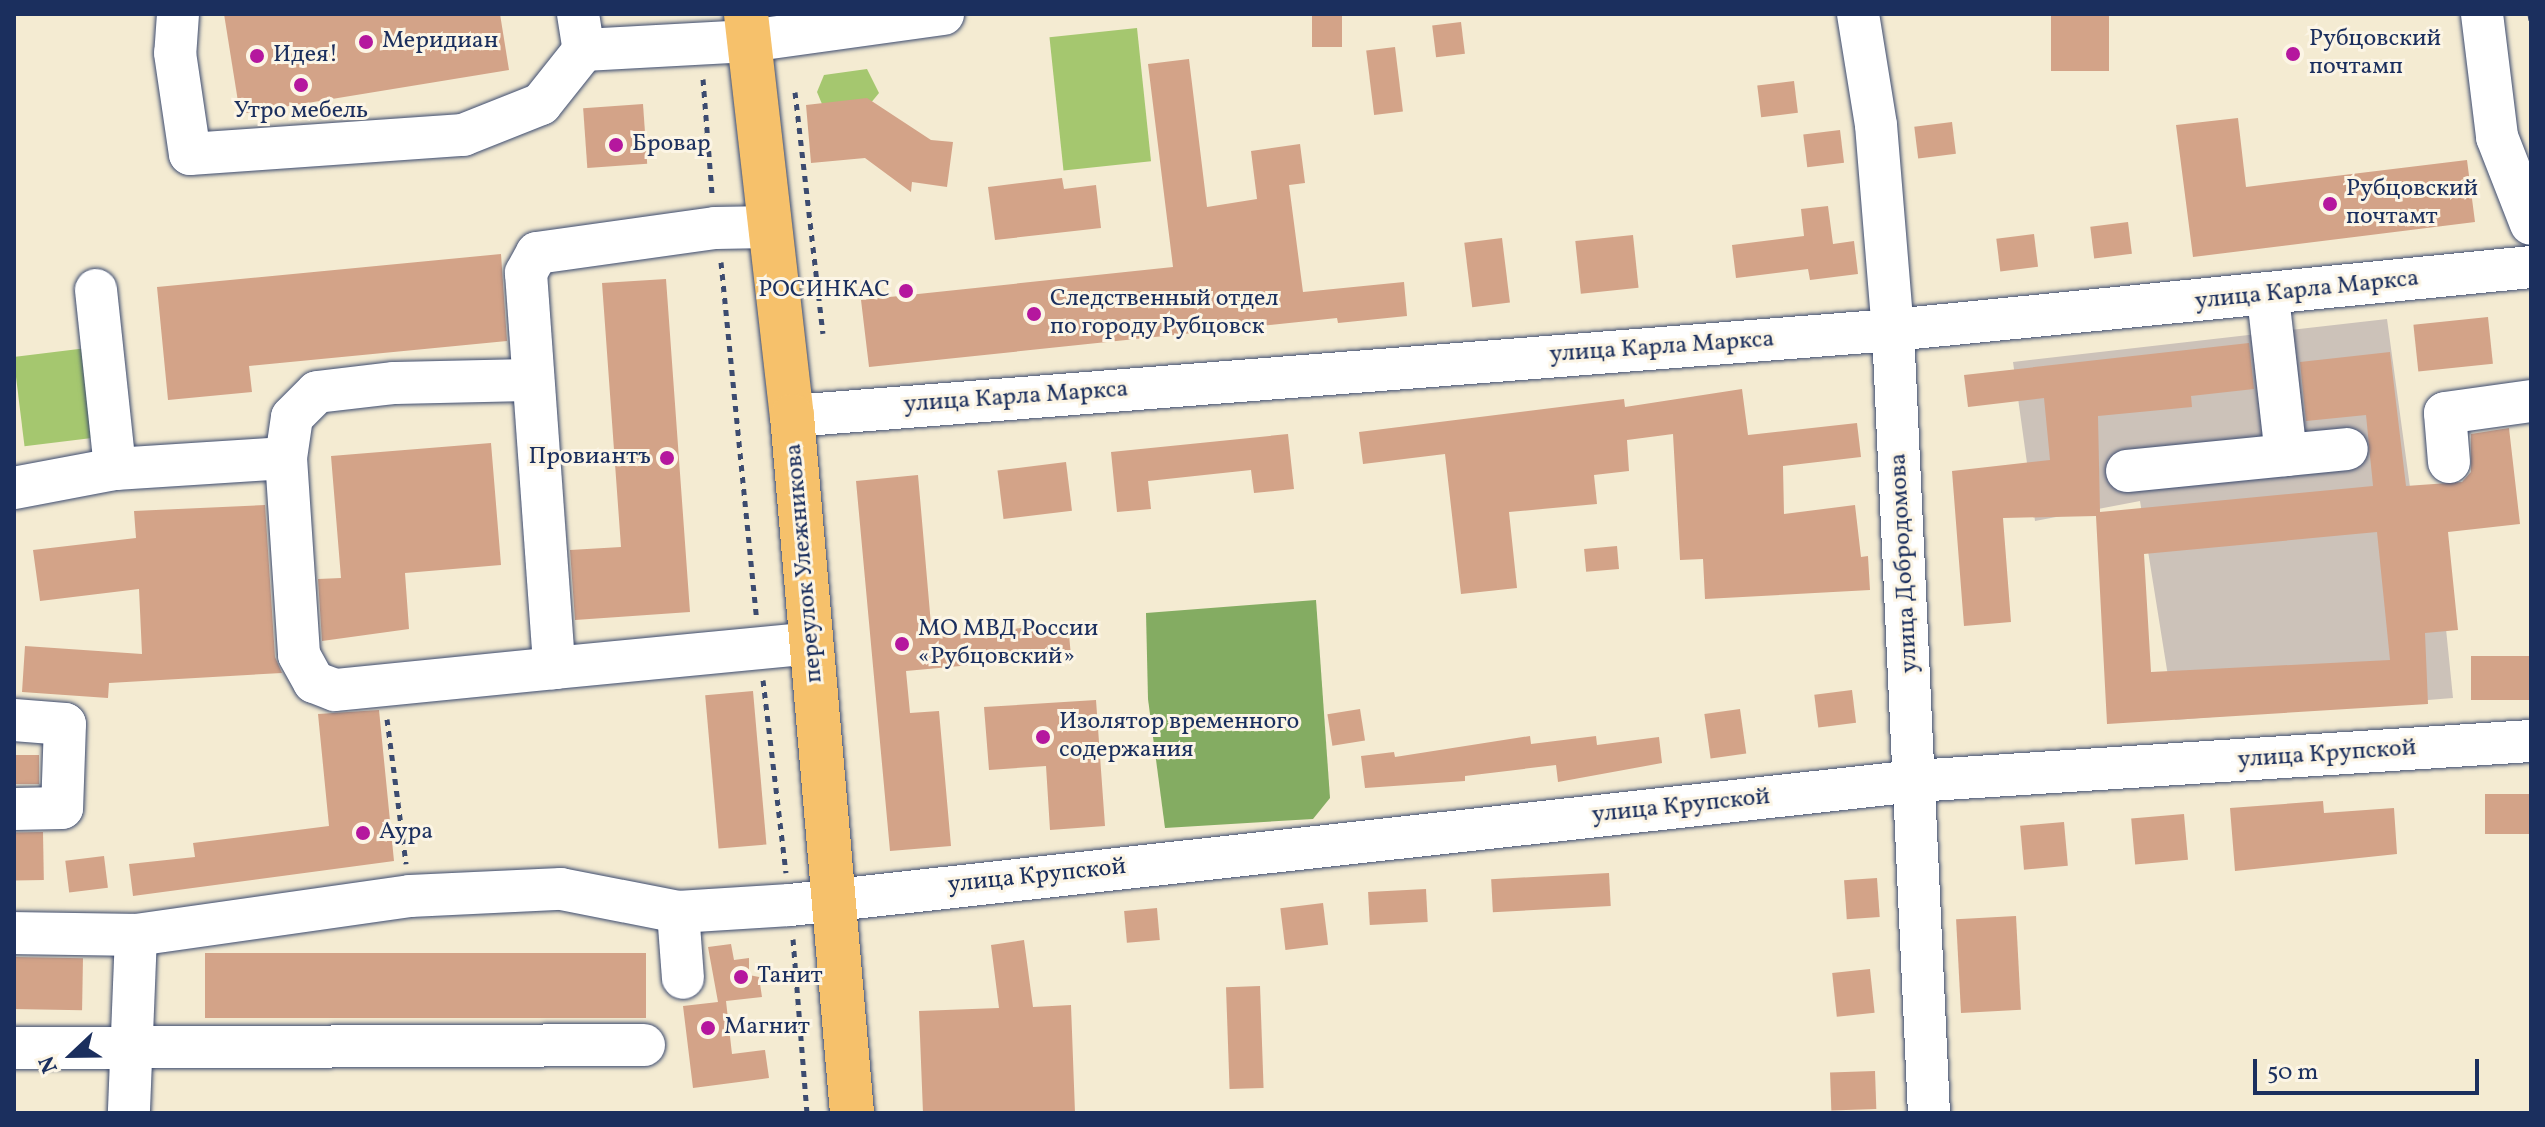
<!DOCTYPE html>
<meta charset="utf-8">
<style>
body{margin:0}
#map{position:relative;width:2545px;height:1127px;overflow:hidden;background:#f4ebd2;font-family:Vollkorn,serif}
div>[style]{position:absolute}
[style*='--x']{left:calc(var(--x)*1px);top:calc(var(--y)*1px);width:calc(var(--w)*1px);rotate:calc(var(--a)*1deg)}
.industrial>*{inset:0;background:#ccc2b9}
.green>*{inset:0;background:#a5c76f;transform-origin:0 0}
.forest>*{inset:0;background:#84ac62}
.building>*{inset:0;background:#d3a388;transform-origin:0 0}
.path>*{height:5px;margin-top:-2.5px;transform-origin:0;background:repeating-linear-gradient(90deg,#3c4b6f 0 6px,transparent 0 12px)}
.roads{filter:drop-shadow(0 0 2px #3c4b6f) drop-shadow(0 0 2px #3c4b6f)}
.minor>*{height:42px;margin:-21px;padding:0 21px;transform-origin:21px;border-radius:21px;background:#fff}
.major>*{height:44px;margin:-22px;padding:0 22px;transform-origin:22px;border-radius:22px;background:#f6c16b}
.dots>*{width:22px;height:22px;translate:-50% -50%;box-sizing:border-box;border:4px solid #fcf5e5;border-radius:50%}
span{translate:-50% -50%;white-space:nowrap;text-align:center;line-height:1.15;-webkit-text-stroke:6px #fcf5e5;paint-order:stroke}
.poi-label{font-size:24px;color:#1b2f5e}
.left{translate:0 -50%;text-align:left}
.right{translate:-100% -50%;text-align:right}
.street-label{font-size:24px;color:#1b2f5e}
.frame{position:absolute;inset:0;border:16px solid #1b2f5e;pointer-events:none}
.north{position:absolute;left:32px;top:1015px;width:80px;height:80px;-webkit-text-stroke:6px #fcf5e5;paint-order:stroke;rotate:248deg;font-size:22px;font-weight:700;line-height:32px;text-align:center;color:#1b2f5e}
.north::after{content:'';display:block;margin:auto;width:28px;height:36px;background:#1b2f5e;clip-path:polygon(50% 0,100% 100%,50% 72%,0 100%)}
.scale{position:absolute;left:2253px;top:1059px;width:226px;height:36px;box-sizing:border-box;border:4px solid #1b2f5e;border-top:0;padding-left:10px;font-size:24px;line-height:28px;white-space:nowrap;color:#1b2f5e;-webkit-text-stroke:6px #fcf5e5;paint-order:stroke}
</style>
<div id="map">
<div class="industrial">
<i style="clip-path:polygon(2387px 319px,2420px 560px,2439px 560px,2453px 698px,2175px 720px,2140px 501px,2035px 521px,2013px 362px)"></i>
</div>
<div class="green">
<i style="left:1137px;top:28px;width:134px;height:88px;rotate:84deg"></i>
<i style="clip-path:polygon(867px 69px,879px 93px,870px 104px,822px 104px,817px 92px,824px 75px)"></i>
<i style="left:87px;top:348px;width:90px;height:74px;rotate:83deg"></i>
</div>
<div class="forest">
<i style="clip-path:polygon(1316px 600px,1330px 798px,1313px 819px,1165px 828px,1148px 699px,1146px 613px)"></i>
</div>
<div class="building">
<i style="clip-path:polygon(224px 14px,500px 14px,509px 70px,240px 114px)"></i>
<i style="left:1312px;top:14px;width:30px;height:33px"></i>
<i style="left:2051px;top:14px;width:58px;height:57px"></i>
<i style="left:1461px;top:22px;width:32px;height:29px;rotate:83deg"></i>
<i style="left:1395px;top:47px;width:65px;height:29px;rotate:83deg"></i>
<i style="clip-path:polygon(1189px 59px,1207px 207px,1257px 199px,1251px 151px,1300px 144px,1305px 183px,1289px 185px,1303px 292px,1404px 282px,1407px 316px,1338px 323px,1337px 318px,869px 367px,861px 300px,1173px 267px,1148px 64px)"></i>
<i style="left:1794px;top:81px;width:32px;height:37px;rotate:83deg"></i>
<i style="clip-path:polygon(867px 98px,931px 140px,953px 142px,947px 187px,912px 182px,911px 192px,865px 158px,811px 163px,806px 105px)"></i>
<i style="left:643px;top:104px;width:60px;height:60px;rotate:86deg"></i>
<i style="clip-path:polygon(2238px 118px,2246px 187px,2467px 160px,2475px 222px,2193px 257px,2176px 125px)"></i>
<i style="left:1952px;top:122px;width:32px;height:38px;rotate:83deg"></i>
<i style="left:1840px;top:130px;width:33px;height:37px;rotate:83deg"></i>
<i style="clip-path:polygon(1062px 178px,1064px 189px,1096px 185px,1101px 228px,995px 240px,988px 187px)"></i>
<i style="clip-path:polygon(1828px 206px,1833px 244px,1854px 241px,1858px 274px,1810px 280px,1808px 269px,1736px 278px,1732px 245px,1804px 236px,1801px 209px)"></i>
<i style="left:2128px;top:222px;width:32px;height:38px;rotate:83deg"></i>
<i style="left:2034px;top:234px;width:33px;height:38px;rotate:83deg"></i>
<i style="left:1633px;top:235px;width:53px;height:58px;rotate:84deg"></i>
<i style="left:1502px;top:238px;width:65px;height:38px;rotate:83deg"></i>
<i style="clip-path:polygon(501px 254px,507px 341px,249px 366px,252px 392px,168px 400px,157px 287px)"></i>
<i style="clip-path:polygon(666px 279px,690px 612px,575px 620px,570px 550px,621px 547px,602px 283px)"></i>
<i style="left:2488px;top:317px;width:47px;height:75px;rotate:84deg"></i>
<i style="clip-path:polygon(evenodd,2249px 343px,2254px 389px,2191px 396px,2192px 407px,2098px 416px,2100px 512px,2373px 486px,2366px 415px,2306px 421px,2300px 362px,2390px 352px,2406px 486px,2462px 482px,2471px 472px,2471px 434px,2509px 428px,2520px 524px,2448px 532px,2458px 630px,2425px 633px,2428px 704px,2107px 724px,2096px 516px,2003px 518px,2011px 622px,1964px 626px,1952px 471px,2050px 460px,2044px 398px,1968px 407px,1964px 375px,2249px 343px,2377px 532px,2390px 660px,2151px 672px,2144px 554px,2377px 532px)"></i>
<i style="clip-path:polygon(1742px 389px,1748px 435px,1857px 423px,1861px 457px,1783px 466px,1784px 514px,1855px 505px,1861px 557px,1868px 556px,1870px 590px,1705px 599px,1703px 559px,1680px 560px,1673px 434px,1627px 440px,1629px 471px,1594px 475px,1597px 504px,1509px 512px,1517px 588px,1461px 594px,1445px 454px,1363px 464px,1359px 432px,1624px 399px,1625px 407px)"></i>
<i style="clip-path:polygon(1288px 434px,1294px 489px,1254px 493px,1251px 470px,1148px 481px,1151px 509px,1117px 512px,1111px 452px)"></i>
<i style="clip-path:polygon(491px 443px,501px 565px,405px 573px,409px 629px,322px 641px,318px 579px,341px 578px,331px 456px)"></i>
<i style="left:1066px;top:462px;width:49px;height:69px;rotate:83deg"></i>
<i style="clip-path:polygon(918px 475px,932px 636px,1068px 624px,1071px 656px,906px 671px,910px 713px,939px 711px,951px 846px,890px 851px,856px 481px)"></i>
<i style="clip-path:polygon(265px 505px,275px 657px,282px 673px,109px 683px,108px 698px,22px 692px,25px 646px,142px 654px,139px 589px,40px 601px,33px 550px,136px 538px,134px 511px)"></i>
<i style="left:1617px;top:546px;width:23px;height:33px;rotate:85deg"></i>
<i style="left:2531px;top:656px;width:44px;height:60px;rotate:90deg"></i>
<i style="left:1852px;top:690px;width:33px;height:38px;rotate:83deg"></i>
<i style="left:753px;top:691px;width:154px;height:48px;rotate:85deg"></i>
<i style="clip-path:polygon(1096px 700px,1105px 826px,1050px 830px,1046px 766px,989px 770px,984px 707px)"></i>
<i style="left:1360px;top:709px;width:32px;height:33px;rotate:81deg"></i>
<i style="left:1740px;top:709px;width:45px;height:36px;rotate:82deg"></i>
<i style="clip-path:polygon(379px 710px,394px 861px,133px 896px,129px 864px,195px 857px,193px 843px,329px 826px,318px 714px)"></i>
<i style="clip-path:polygon(1530px 736px,1531px 744px,1596px 736px,1597px 745px,1659px 737px,1662px 763px,1558px 782px,1556px 765px,1465px 776px,1465px 781px,1365px 788px,1361px 756px,1394px 752px,1395px 757px)"></i>
<i style="left:39px;top:755px;width:29px;height:25px;rotate:90deg"></i>
<i style="left:2531px;top:794px;width:40px;height:46px;rotate:90deg"></i>
<i style="clip-path:polygon(2323px 801px,2324px 813px,2394px 808px,2397px 854px,2235px 871px,2230px 808px)"></i>
<i style="left:2184px;top:814px;width:46px;height:53px;rotate:85deg"></i>
<i style="left:2064px;top:822px;width:44px;height:44px;rotate:85deg"></i>
<i style="left:43px;top:832px;width:48px;height:29px;rotate:89deg"></i>
<i style="left:104px;top:856px;width:32px;height:39px;rotate:83deg"></i>
<i style="left:1609px;top:873px;width:33px;height:118px;rotate:87deg"></i>
<i style="left:1877px;top:878px;width:39px;height:33px;rotate:86deg"></i>
<i style="left:1426px;top:889px;width:33px;height:58px;rotate:87deg"></i>
<i style="left:1323px;top:903px;width:42px;height:43px;rotate:83deg"></i>
<i style="left:1157px;top:908px;width:32px;height:33px;rotate:85deg"></i>
<i style="left:2016px;top:916px;width:94px;height:60px;rotate:87deg"></i>
<i style="clip-path:polygon(1024px 940px,1033px 1007px,1071px 1005px,1075px 1113px,923px 1113px,919px 1011px,999px 1008px,991px 945px)"></i>
<i style="clip-path:polygon(731px 944px,734px 960px,749px 958px,749px 975px,759px 977px,762px 997px,726px 1001px,732px 1054px,765px 1050px,769px 1078px,693px 1088px,683px 1006px,718px 1002px,708px 947px)"></i>
<i style="left:205px;top:953px;width:441px;height:65px"></i>
<i style="left:14px;top:957px;width:69px;height:52px;rotate:1deg"></i>
<i style="left:1870px;top:969px;width:44px;height:38px;rotate:84deg"></i>
<i style="left:1260px;top:986px;width:102px;height:34px;rotate:88deg"></i>
<i style="left:1875px;top:1071px;width:38px;height:45px;rotate:88deg"></i>
</div>
<div class="path">
<i style="--x:2530;--y:14;--w:6;--a:81"></i>
<i style="--x:703;--y:79;--w:114;--a:85.5"></i>
<i style="--x:795;--y:92;--w:243;--a:83.4"></i>
<i style="--x:721;--y:262;--w:355;--a:84.3"></i>
<i style="--x:763;--y:680;--w:194;--a:83.2"></i>
<i style="--x:387;--y:719;--w:146;--a:82.5"></i>
<i style="--x:793;--y:939;--w:175;--a:85.4"></i>
</div>
<div class="roads">
<div class="minor">
<i style="--x:178;--y:14;--w:39;--a:94"></i>
<i style="--x:175;--y:53;--w:102;--a:81.6"></i>
<i style="--x:190;--y:154;--w:274;--a:-4"></i>
<i style="--x:463;--y:135;--w:84;--a:-21.7"></i>
<i style="--x:541;--y:104;--w:69;--a:-51.5"></i>
<i style="--x:578;--y:14;--w:36;--a:81"></i>
<i style="--x:584;--y:50;--w:165;--a:-3.1"></i>
<i style="--x:749;--y:41;--w:196;--a:-7.9"></i>
<i style="--x:1858;--y:14;--w:112;--a:80.8"></i>
<i style="--x:1876;--y:125;--w:206;--a:85.3"></i>
<i style="--x:1893;--y:330;--w:784;--a:87.37"></i>
<i style="--x:2482;--y:14;--w:124;--a:83"></i>
<i style="--x:2497;--y:137;--w:93;--a:68.7"></i>
<i style="--x:770;--y:227;--w:55;--a:179"></i>
<i style="--x:715;--y:228;--w:180;--a:172"></i>
<i style="--x:537;--y:253;--w:23;--a:119"></i>
<i style="--x:526;--y:273;--w:396;--a:85.9"></i>
<i style="--x:554;--y:668;--w:259;--a:-5.5"></i>
<i style="--x:96;--y:290;--w:180;--a:83.9"></i>
<i style="--x:792;--y:416;--w:1104;--a:-4.47"></i>
<i style="--x:1893;--y:330;--w:641;--a:-5.64"></i>
<i style="--x:2286;--y:455;--w:61;--a:-5.6"></i>
<i style="--x:286;--y:458;--w:197;--a:86.2"></i>
<i style="--x:299;--y:655;--w:31;--a:61"></i>
<i style="--x:314;--y:682;--w:22;--a:21"></i>
<i style="--x:335;--y:690;--w:220;--a:-5.7"></i>
<i style="--x:2449;--y:462;--w:49;--a:-94.7"></i>
<i style="--x:2445;--y:413;--w:87;--a:-7.9"></i>
<i style="--x:2127;--y:471;--w:160;--a:-5.7"></i>
<i style="--x:2286;--y:455;--w:160;--a:-96.5"></i>
<i style="--x:14;--y:488;--w:103;--a:-10.7"></i>
<i style="--x:115;--y:469;--w:171;--a:-3.7"></i>
<i style="--x:286;--y:458;--w:41;--a:-81.7"></i>
<i style="--x:292;--y:417;--w:35;--a:-45"></i>
<i style="--x:317;--y:392;--w:78;--a:-6.7"></i>
<i style="--x:394;--y:383;--w:136;--a:-1.3"></i>
<i style="--x:14;--y:720;--w:51;--a:4.5"></i>
<i style="--x:65;--y:724;--w:84;--a:92"></i>
<i style="--x:62;--y:808;--w:48;--a:178.8"></i>
<i style="--x:678;--y:912;--w:66;--a:85.7"></i>
<i style="--x:14;--y:933;--w:122;--a:0.9"></i>
<i style="--x:136;--y:935;--w:178;--a:92.3"></i>
<i style="--x:136;--y:935;--w:277;--a:-8.1"></i>
<i style="--x:410;--y:896;--w:151;--a:-2.7"></i>
<i style="--x:561;--y:889;--w:119;--a:11.1"></i>
<i style="--x:678;--y:912;--w:112;--a:-3.6"></i>
<i style="--x:790;--y:905;--w:1132;--a:-6.29"></i>
<i style="--x:1915;--y:781;--w:617;--a:-3.72"></i>
<i style="--x:14;--y:1048;--w:630;--a:-0.27"></i>
</div>
<div class="major">
<i style="--x:746;--y:14;--w:405;--a:83.5"></i>
<i style="--x:792;--y:416;--w:700;--a:85.08"></i>
</div>
</div>
<div class="dots">
<i style="left:366px;top:42px;background:#b5179e"></i>
<i style="left:2293px;top:54px;background:#b5179e"></i>
<i style="left:257px;top:56px;background:#b5179e"></i>
<i style="left:301px;top:85px;background:#b5179e"></i>
<i style="left:616px;top:145px;background:#b5179e"></i>
<i style="left:2330px;top:204px;background:#b5179e"></i>
<i style="left:906px;top:291px;background:#b5179e"></i>
<i style="left:1034px;top:314px;background:#b5179e"></i>
<i style="left:667px;top:458px;background:#b5179e"></i>
<i style="left:902px;top:644px;background:#b5179e"></i>
<i style="left:1043px;top:737px;background:#b5179e"></i>
<i style="left:363px;top:833px;background:#b5179e"></i>
<i style="left:741px;top:977px;background:#b5179e"></i>
<i style="left:708px;top:1028px;background:#b5179e"></i>
</div>
<div class="poi-label">
<span class="left" style="left:2309px;top:54px">Рубцовский<br>почтамп</span>
<span class="left" style="left:382px;top:42px">Меридиан</span>
<span class="left" style="left:273px;top:56px">Идея!</span>
<span style="left:301px;top:112px">Утро мебель</span>
<span class="left" style="left:632px;top:145px">Бровар</span>
<span class="left" style="left:2346px;top:204px">Рубцовский<br>почтамт</span>
<span class="right" style="left:890px;top:291px">РОСИНКАС</span>
<span class="left" style="left:1050px;top:314px">Следственный отдел<br>по городу Рубцовск</span>
<span class="right" style="left:651px;top:458px">Провиантъ</span>
<span class="left" style="left:918px;top:644px">МО МВД России<br>«Рубцовский»</span>
<span class="left" style="left:1059px;top:737px">Изолятор временного<br>содержания</span>
<span class="left" style="left:379px;top:833px">Аура</span>
<span class="left" style="left:757px;top:977px">Танит</span>
<span class="left" style="left:724px;top:1028px">Магнит</span>
</div>
<div class="street-label">
<span style="left:2307px;top:291px;rotate:-6deg">улица Карла Маркса</span>
<span style="left:1662px;top:348px;rotate:-4deg">улица Карла Маркса</span>
<span style="left:1016px;top:398px;rotate:-4deg">улица Карла Маркса</span>
<span style="left:805px;top:563px;rotate:-95deg">переулок Улежникова</span>
<span style="left:1905px;top:563px;rotate:-93deg">улица Добродомова</span>
<span style="left:2327px;top:755px;rotate:-4deg">улица Крупской</span>
<span style="left:1681px;top:807px;rotate:-6deg">улица Крупской</span>
<span style="left:1037px;top:877px;rotate:-6deg">улица Крупской</span>
</div>
<div class="frame"></div>
<div class="north">N</div>
<div class="scale">50 m</div>
</div>
